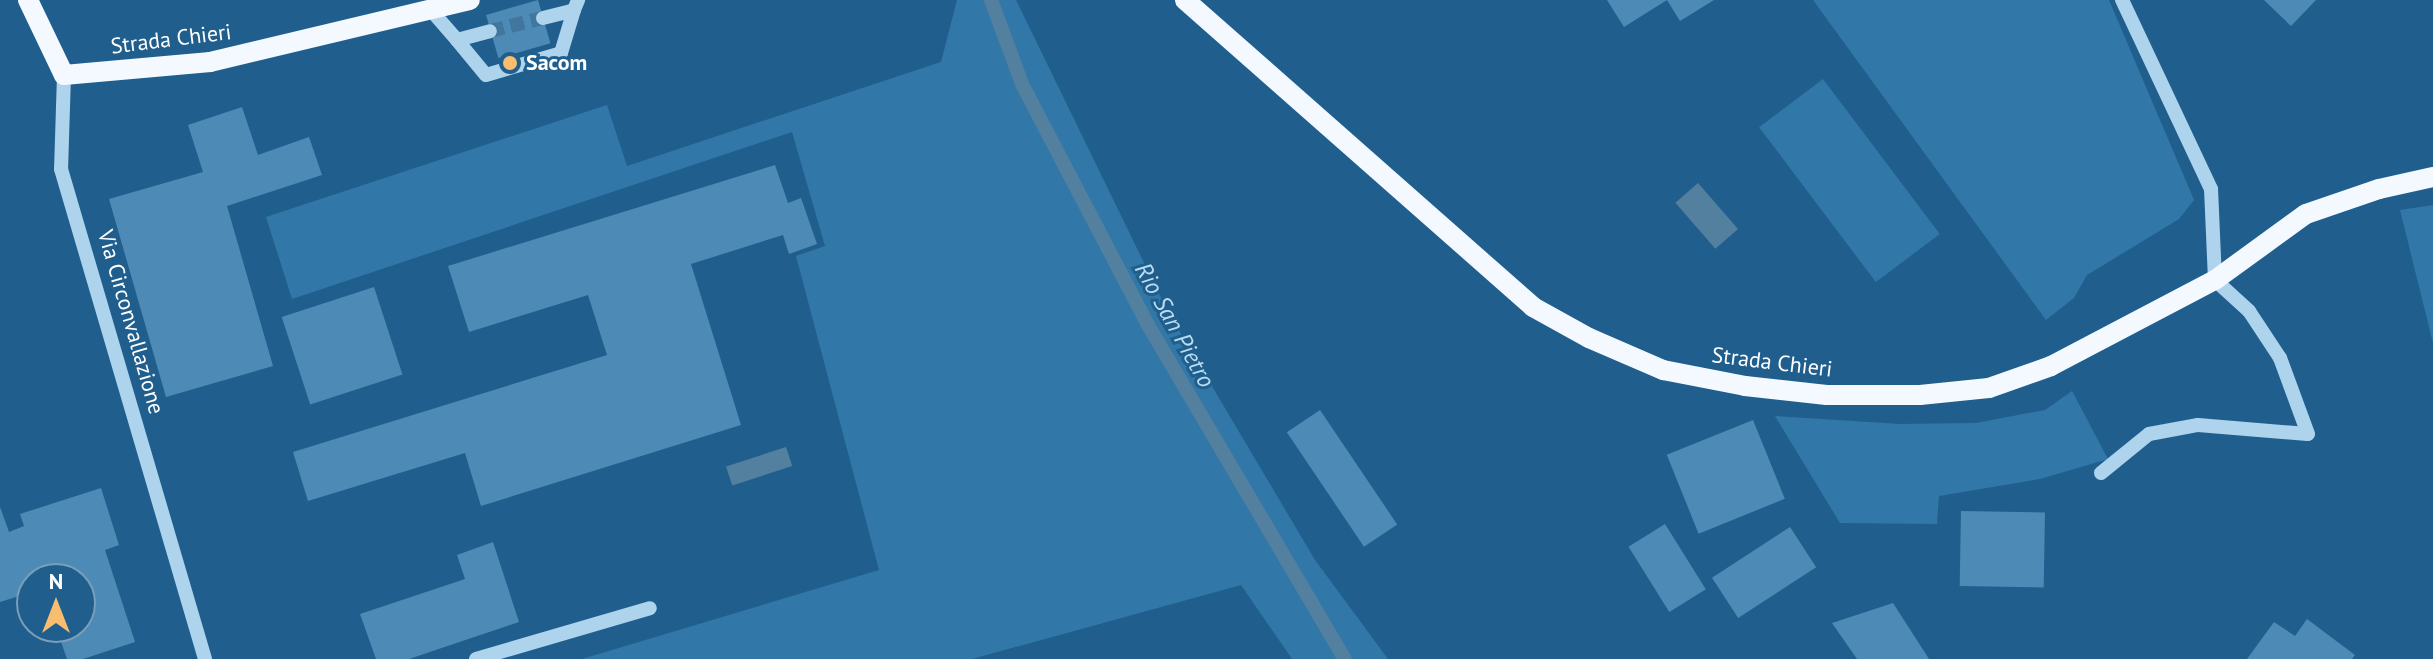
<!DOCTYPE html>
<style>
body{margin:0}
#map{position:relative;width:2433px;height:659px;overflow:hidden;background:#205f8d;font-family:"PT Sans",sans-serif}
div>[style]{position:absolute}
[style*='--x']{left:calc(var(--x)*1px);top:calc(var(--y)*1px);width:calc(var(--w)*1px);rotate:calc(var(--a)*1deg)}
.green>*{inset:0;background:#3178a8;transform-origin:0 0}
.water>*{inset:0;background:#54809f;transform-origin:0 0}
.stream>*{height:14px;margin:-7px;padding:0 7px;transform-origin:7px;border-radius:7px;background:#54809f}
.building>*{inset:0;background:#4d8bb6;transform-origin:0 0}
.minor-tunnel>*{height:14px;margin-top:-7px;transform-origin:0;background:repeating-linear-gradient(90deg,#41779e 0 14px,transparent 0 21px)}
.minor>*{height:14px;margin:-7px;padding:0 7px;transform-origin:7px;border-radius:7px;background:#aed3ec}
.major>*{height:20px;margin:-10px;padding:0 10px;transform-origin:10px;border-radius:10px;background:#f3f9ff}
.dots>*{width:22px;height:22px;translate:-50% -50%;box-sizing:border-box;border:4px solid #205f8d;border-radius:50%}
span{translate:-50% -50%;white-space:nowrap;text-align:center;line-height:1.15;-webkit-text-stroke:6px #205f8d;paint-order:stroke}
.street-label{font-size:22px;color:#fff}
.poi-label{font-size:22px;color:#fff;font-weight:700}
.left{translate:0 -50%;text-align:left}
.water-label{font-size:24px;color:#badcf3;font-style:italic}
.north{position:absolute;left:16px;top:563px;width:80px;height:80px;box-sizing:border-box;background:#205f8d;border:2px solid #799fbb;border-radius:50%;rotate:0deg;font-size:22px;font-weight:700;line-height:32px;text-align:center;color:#fff}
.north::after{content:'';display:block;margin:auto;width:28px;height:36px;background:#f9bd6f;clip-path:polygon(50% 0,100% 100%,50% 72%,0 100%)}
</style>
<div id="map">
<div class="green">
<i style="clip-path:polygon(957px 0,1016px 0,1168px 312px,1315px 560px,1388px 659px,1292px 659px,1241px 585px,972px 659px,582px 659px,879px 570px,796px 256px,825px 246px,792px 132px,292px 299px,266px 217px,607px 105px,627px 166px,941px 62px)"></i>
<i style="clip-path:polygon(1813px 0,2109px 0,2194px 200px,2179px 219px,2087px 275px,2074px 298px,2046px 320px)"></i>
<i style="left:1823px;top:79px;width:194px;height:80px;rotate:53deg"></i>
<i style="clip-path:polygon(2433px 205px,2433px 343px,2400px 210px)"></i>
<i style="clip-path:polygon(2072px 391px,2108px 459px,2040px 479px,1939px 496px,1937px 524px,1840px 523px,1775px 416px,1900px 424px,1976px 423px,2045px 410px)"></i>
</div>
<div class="water">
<i style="left:1698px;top:183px;width:61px;height:30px;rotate:49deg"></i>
<i style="left:786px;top:447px;width:20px;height:63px;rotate:72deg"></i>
</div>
<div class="stream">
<i style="--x:991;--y:0;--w:90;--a:69.7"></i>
<i style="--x:1022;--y:84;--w:272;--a:62.4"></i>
<i style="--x:1148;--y:325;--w:388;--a:59.5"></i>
</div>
<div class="building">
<i style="left:538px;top:0;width:45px;height:54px;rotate:74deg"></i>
<i style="clip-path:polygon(1607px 0,1714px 0,1680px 21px,1667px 0,1624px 27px)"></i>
<i style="clip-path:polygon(2264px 0,2316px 0,2291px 26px)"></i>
<i style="clip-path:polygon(242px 107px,258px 155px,309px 137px,322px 175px,227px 206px,273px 366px,166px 397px,109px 199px,203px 172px,188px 125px)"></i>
<i style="clip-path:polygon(775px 165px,788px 203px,801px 198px,817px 244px,789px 254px,783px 235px,691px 264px,741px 425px,481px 506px,465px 453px,308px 501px,293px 452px,607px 355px,588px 295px,469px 332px,448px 266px)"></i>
<i style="left:374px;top:287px;width:92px;height:97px;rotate:72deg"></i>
<i style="left:1320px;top:410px;width:138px;height:40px;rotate:56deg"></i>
<i style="left:1753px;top:420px;width:85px;height:93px;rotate:68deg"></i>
<i style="clip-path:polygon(101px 488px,119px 545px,105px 550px,135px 642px,83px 659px,67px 659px,57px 630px,45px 634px,42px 627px,80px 627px,80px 579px,32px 579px,32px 592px,0 602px,0 507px,9px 532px,24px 526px,20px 514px)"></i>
<i style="left:1961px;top:511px;width:84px;height:75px;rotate:1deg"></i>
<i style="left:1665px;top:524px;width:77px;height:43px;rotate:58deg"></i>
<i style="left:1790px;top:527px;width:48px;height:93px;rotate:57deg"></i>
<i style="clip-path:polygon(493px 542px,519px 622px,409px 659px,376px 659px,360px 614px,465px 579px,457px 555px)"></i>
<i style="clip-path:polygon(1893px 603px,1929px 659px,1857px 659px,1832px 623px)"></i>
<i style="clip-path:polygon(2307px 619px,2355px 655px,2352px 659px,2247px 659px,2274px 622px,2295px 636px)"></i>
</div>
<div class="minor-tunnel">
<i style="--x:490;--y:31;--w:55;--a:-13.8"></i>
</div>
<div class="minor">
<i style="--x:430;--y:9;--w:41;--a:48.9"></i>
<i style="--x:457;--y:40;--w:34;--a:-15"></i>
<i style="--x:543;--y:18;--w:32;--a:-14"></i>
<i style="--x:574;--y:10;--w:11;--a:-68"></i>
<i style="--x:457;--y:40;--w:45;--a:50.4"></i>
<i style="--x:486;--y:75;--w:78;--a:-16.3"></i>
<i style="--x:561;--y:53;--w:45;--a:-73.2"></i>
<i style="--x:64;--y:75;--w:94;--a:91.8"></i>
<i style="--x:61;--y:169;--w:511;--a:73.62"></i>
<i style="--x:2101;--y:473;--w:62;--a:-39.1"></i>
<i style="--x:2149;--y:434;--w:50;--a:-10.4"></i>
<i style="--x:2198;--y:425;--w:110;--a:4.7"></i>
<i style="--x:2308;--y:434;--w:81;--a:-110.2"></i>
<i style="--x:2280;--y:358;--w:56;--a:-123.4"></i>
<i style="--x:2249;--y:311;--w:46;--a:-137.6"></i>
<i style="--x:2215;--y:280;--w:91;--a:-92.5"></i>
<i style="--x:2211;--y:189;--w:209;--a:-115.2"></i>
<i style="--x:476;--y:659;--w:181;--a:-16.3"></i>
</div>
<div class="major">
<i style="--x:28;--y:0;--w:83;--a:64.4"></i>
<i style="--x:64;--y:75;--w:147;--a:-5.1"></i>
<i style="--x:210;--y:62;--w:267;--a:-13.4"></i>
<i style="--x:1185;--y:0;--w:464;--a:41.4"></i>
<i style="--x:1533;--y:307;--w:64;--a:29"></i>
<i style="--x:1589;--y:338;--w:81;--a:23.4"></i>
<i style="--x:1663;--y:370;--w:84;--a:11"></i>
<i style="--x:1745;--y:386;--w:82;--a:6.3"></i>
<i style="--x:1827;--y:395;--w:93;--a:0"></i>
<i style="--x:1920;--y:395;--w:69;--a:-5.8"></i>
<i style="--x:1989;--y:388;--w:66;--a:-19.5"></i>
<i style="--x:2051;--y:366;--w:185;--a:-27.7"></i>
<i style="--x:2215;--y:280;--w:112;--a:-36"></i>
<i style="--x:2306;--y:214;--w:77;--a:-18.9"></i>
<i style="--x:2379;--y:189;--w:55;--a:-12.5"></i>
</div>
<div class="dots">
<i style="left:510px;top:63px;background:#f9bd6f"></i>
</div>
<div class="street-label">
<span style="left:171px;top:39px;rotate:-7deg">Strada Chieri</span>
<span style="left:131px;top:322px;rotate:74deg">Via Circonvallazione</span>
<span style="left:1772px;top:362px;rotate:7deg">Strada Chieri</span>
</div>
<div class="poi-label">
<span class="left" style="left:526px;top:63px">Sacom</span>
</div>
<div class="water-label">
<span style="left:1175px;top:325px;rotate:61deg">Rio San Pietro</span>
</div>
<div class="north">N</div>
</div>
